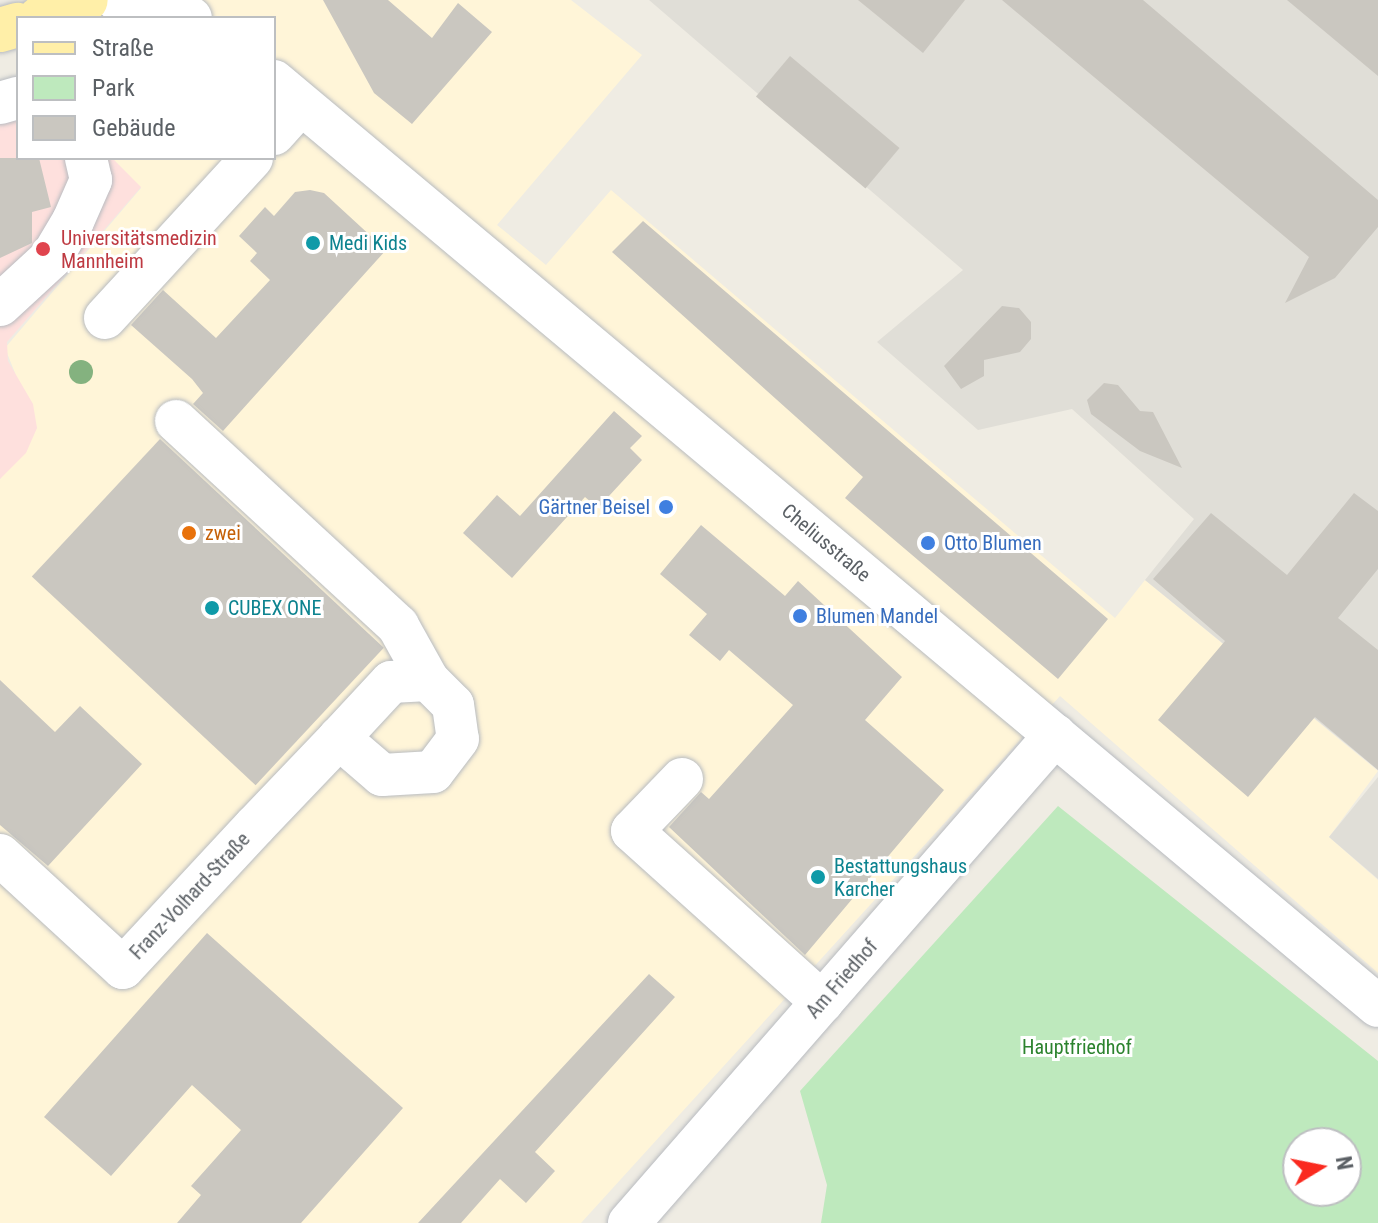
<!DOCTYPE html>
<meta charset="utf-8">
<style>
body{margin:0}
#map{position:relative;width:1378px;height:1223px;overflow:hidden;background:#efece3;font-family:"Roboto Condensed",sans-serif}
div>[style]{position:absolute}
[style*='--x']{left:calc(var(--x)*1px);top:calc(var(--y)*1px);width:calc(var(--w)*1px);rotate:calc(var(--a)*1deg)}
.commercial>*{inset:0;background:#fff5d8}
.industrial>*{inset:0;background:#e0ded7}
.medical>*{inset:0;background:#fee0dd}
.green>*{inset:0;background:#bee9bd}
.building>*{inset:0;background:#cac7c0;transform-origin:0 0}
.roads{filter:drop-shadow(0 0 2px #b8bbc0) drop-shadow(0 0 2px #b8bbc0)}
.minor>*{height:42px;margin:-21px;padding:0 21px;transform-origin:21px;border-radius:21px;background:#fff}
.major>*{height:44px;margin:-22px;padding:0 22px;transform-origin:22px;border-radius:22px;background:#ffefa8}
.trees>*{width:24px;height:24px;margin:-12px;border-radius:50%;background:#84b27f}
.dots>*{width:22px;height:22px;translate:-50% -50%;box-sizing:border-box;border:4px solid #fff;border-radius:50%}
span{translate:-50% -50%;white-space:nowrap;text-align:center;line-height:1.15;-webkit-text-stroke:6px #fff;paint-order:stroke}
.health-label{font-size:20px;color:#be3a42}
.left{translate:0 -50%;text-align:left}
.culture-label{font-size:20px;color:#0d838f}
.shop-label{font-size:20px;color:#366cbe}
.right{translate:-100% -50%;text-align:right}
.food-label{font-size:20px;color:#c56008}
.street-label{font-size:20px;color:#5b6065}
.park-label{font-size:20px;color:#2c832e}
.legend{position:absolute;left:16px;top:16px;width:260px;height:144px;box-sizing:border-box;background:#fff;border:2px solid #bdbfc1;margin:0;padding:10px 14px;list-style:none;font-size:24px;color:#5b6065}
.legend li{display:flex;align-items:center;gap:16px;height:40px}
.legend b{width:40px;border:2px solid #bdbfc1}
.north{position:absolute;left:1282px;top:1127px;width:80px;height:80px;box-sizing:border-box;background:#fff;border:2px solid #bdbfc1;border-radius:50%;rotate:80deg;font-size:22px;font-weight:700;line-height:32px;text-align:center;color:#5b6065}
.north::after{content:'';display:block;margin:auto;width:28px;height:36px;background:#fa2a1f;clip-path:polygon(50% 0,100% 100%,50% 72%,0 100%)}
</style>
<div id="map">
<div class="commercial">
<i style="clip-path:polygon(168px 0,571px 0,642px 55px,497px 225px,546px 265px,611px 190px,1115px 618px,1145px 580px,1378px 771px,1329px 837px,1378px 880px,1378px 973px,1060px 696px,581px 1223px,0 1223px,0 479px,37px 428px,5px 348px,141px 188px,112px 158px,274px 158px,274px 18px,153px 18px)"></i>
</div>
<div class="industrial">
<i style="clip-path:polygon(649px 0,1378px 0,1378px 770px,1145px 580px,1194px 519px,1072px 409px,978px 430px,877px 342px,963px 270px)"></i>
<i style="clip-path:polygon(1378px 777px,1378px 879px,1329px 837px)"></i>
</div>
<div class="medical">
<i style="clip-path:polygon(18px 80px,18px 158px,112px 158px,141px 187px,7px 342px,8px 361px,33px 404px,37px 428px,26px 453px,0 479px,0 83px)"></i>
</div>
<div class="green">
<i style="clip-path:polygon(evenodd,1058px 806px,1378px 1061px,1378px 1223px,821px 1223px,827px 1185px,800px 1091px,1058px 806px,1298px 1143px,1346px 1143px,1346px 1191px,1298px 1191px,1298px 1143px)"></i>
</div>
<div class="building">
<i style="clip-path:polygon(323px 0,388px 0,432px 38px,458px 3px,492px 32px,412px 124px,374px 93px)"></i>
<i style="clip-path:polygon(858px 0,965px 0,923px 53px)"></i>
<i style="clip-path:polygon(1002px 0,1143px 0,1378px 200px,1378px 227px,1335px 278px,1285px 303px,1309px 257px)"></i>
<i style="clip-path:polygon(1287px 0,1378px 0,1378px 76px)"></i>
<i style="left:790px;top:56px;width:143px;height:53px;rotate:40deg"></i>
<i style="clip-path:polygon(0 158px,39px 158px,51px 207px,32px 212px,32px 243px,0 258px)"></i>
<i style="clip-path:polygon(310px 190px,324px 193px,386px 250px,223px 431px,193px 404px,203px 393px,192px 379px,131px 325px,163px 290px,216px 338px,270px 280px,250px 261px,257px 253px,239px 236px,265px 207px,274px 216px,295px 192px)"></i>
<i style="clip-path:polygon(643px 221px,1108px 619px,1058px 679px,845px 498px,863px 477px,612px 252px)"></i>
<i style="clip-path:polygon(1002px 306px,1019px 308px,1031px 322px,1031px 339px,1020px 352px,984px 360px,984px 376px,961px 389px,944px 366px)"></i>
<i style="clip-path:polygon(1104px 383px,1118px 385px,1140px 411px,1153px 412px,1182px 468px,1140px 451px,1091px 414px,1087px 400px)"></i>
<i style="clip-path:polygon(614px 411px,642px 436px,630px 448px,642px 460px,598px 508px,585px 497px,512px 578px,463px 533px,497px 495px,520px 516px)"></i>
<i style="left:160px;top:439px;width:306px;height:188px;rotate:43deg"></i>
<i style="clip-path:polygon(1354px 493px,1378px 511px,1378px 569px,1338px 618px,1378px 650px,1378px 770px,1315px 717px,1248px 797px,1158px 720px,1225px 641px,1153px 579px,1211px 513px,1287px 575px)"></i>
<i style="clip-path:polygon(701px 525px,785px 596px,798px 581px,902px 677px,865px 720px,944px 790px,805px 955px,669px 827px,701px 792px,709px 799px,793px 705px,729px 650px,720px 661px,689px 635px,707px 614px,660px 574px)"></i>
<i style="clip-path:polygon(0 680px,55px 732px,80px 706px,142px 764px,48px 866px,0 825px)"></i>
<i style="clip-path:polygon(207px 933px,403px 1108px,301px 1223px,177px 1223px,201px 1195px,191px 1186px,241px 1130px,192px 1085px,111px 1176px,44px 1117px)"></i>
<i style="clip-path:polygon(649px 974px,675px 997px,535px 1152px,555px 1171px,526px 1203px,500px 1179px,461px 1223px,418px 1223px)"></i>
</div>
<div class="roads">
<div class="minor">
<i style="--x:117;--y:0;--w:76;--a:13.7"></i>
<i style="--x:274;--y:81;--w:1440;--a:39.96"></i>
<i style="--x:0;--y:103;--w:19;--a:-16"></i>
<i style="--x:274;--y:134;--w:40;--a:-48"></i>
<i style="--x:0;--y:305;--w:69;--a:-42.7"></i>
<i style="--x:51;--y:258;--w:43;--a:-59.3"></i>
<i style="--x:73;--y:221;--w:45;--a:-66.3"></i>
<i style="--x:91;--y:180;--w:23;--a:-103"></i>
<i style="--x:105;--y:318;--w:217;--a:-47.4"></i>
<i style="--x:176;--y:421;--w:302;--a:42.7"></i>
<i style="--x:398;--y:626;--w:62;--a:60.9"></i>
<i style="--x:682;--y:779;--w:72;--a:133.9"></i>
<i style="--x:632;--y:831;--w:256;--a:42"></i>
<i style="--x:0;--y:855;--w:167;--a:42.6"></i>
<i style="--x:123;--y:968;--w:194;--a:-47.1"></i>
<i style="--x:255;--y:826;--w:122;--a:-46.3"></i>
<i style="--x:339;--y:738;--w:76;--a:-47.1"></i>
<i style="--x:391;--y:682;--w:37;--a:-3"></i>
<i style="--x:428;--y:680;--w:35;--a:45"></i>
<i style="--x:453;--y:705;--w:34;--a:82"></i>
<i style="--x:458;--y:739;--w:41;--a:127.1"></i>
<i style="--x:433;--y:772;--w:51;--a:176.6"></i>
<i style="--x:382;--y:775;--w:57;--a:-139.3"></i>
<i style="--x:629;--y:1223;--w:648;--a:-48.88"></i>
</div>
<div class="major">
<i style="--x:40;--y:18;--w:49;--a:-21.4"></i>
<i style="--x:0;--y:30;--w:19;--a:-16"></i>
</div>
</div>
<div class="trees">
<i style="left:81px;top:372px"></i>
</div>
<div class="dots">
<i style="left:313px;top:243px;background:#0f9aa8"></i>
<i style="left:43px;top:249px;background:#e0444e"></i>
<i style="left:666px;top:507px;background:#3f7fe0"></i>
<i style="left:189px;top:533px;background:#e8710a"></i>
<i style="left:928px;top:543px;background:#3f7fe0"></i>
<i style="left:212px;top:608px;background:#0f9aa8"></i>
<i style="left:800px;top:616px;background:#3f7fe0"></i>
<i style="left:818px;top:877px;background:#0f9aa8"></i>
</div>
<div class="health-label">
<span class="left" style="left:61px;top:250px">Universitätsmedizin<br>Mannheim</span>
</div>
<div class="culture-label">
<span class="left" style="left:329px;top:243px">Medi Kids</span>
<span class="left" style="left:228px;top:608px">CUBEX ONE</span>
<span class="left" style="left:834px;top:878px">Bestattungshaus<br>Karcher</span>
</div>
<div class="shop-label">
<span class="right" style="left:650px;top:507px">Gärtner Beisel</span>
<span class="left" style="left:944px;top:543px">Otto Blumen</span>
<span class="left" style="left:816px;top:616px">Blumen Mandel</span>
</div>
<div class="food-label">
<span class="left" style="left:205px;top:533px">zwei</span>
</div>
<div class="street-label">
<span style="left:826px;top:543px;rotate:40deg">Cheliusstraße</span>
<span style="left:190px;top:896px;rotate:-47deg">Franz-Volhard-Straße</span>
<span style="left:842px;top:979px;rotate:-49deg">Am Friedhof</span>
</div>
<div class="park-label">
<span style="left:1077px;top:1047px">Hauptfriedhof</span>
</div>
<ul class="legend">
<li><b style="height:10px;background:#ffefa8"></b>Straße</li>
<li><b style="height:22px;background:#bee9bd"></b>Park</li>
<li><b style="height:22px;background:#cac7c0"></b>Gebäude</li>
</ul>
<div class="north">N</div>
</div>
